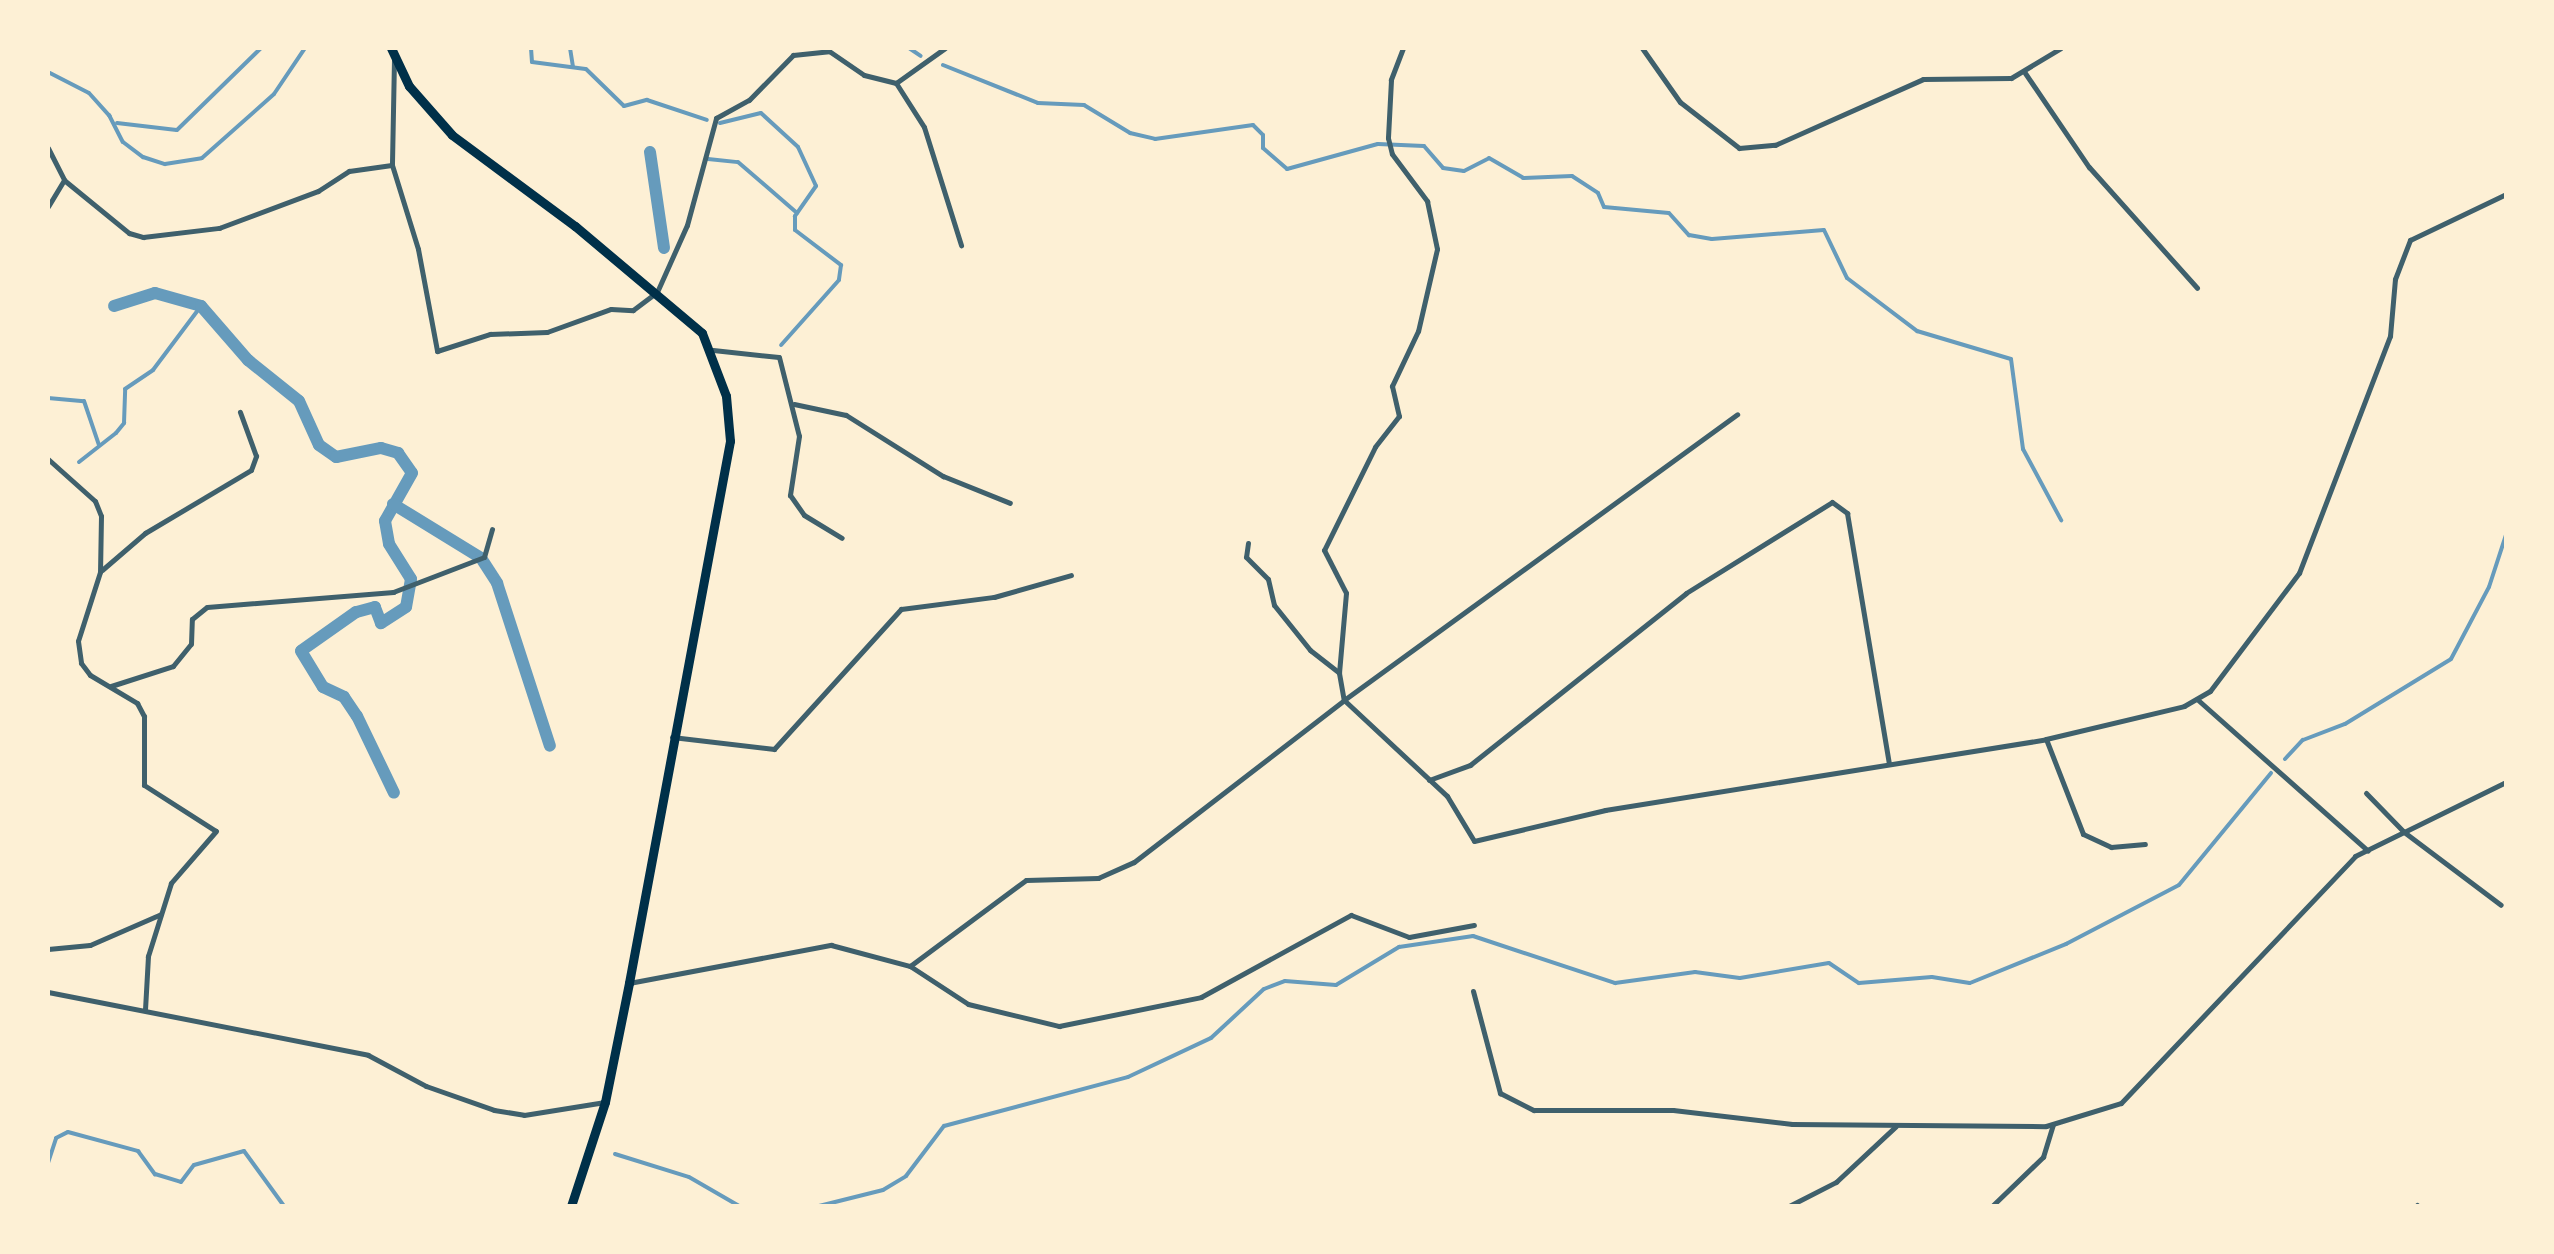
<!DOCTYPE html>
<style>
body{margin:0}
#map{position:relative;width:2554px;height:1254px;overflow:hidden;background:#fdf0d5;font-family:"PT Sans Narrow",sans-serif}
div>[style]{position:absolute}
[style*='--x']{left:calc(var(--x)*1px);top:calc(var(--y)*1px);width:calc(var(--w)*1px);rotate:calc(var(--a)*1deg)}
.stream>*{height:4px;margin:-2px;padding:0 2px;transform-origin:2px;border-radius:2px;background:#669bbc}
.canal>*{height:12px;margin:-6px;padding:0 6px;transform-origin:6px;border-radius:6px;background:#669bbc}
.minor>*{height:5px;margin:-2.5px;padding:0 2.5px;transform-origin:2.5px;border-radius:2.5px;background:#3f606c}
.trunk>*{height:9px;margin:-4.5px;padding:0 4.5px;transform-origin:4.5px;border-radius:4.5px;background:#003049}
span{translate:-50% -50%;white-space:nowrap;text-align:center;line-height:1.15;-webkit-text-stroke:8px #fdf0d5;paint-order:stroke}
.frame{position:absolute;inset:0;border:50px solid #fdf0d5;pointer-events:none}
</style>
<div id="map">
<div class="stream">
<i style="--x:531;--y:48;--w:14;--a:86"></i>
<i style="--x:532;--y:62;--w:54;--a:7.4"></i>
<i style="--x:586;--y:69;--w:53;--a:44.2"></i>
<i style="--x:624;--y:106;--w:24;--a:-15"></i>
<i style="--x:647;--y:100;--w:63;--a:18.4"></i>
<i style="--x:570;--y:48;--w:19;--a:81"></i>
<i style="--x:909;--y:48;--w:14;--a:34"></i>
<i style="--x:943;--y:65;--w:102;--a:21.8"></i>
<i style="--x:1038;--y:103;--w:46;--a:2.5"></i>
<i style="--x:1084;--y:105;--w:54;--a:31.3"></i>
<i style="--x:1130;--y:133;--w:26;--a:13"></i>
<i style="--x:1155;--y:139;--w:99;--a:-8.1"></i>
<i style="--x:1253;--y:125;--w:14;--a:45"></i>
<i style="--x:1263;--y:135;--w:13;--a:90"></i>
<i style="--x:1263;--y:148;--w:32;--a:41"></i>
<i style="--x:1287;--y:169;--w:94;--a:-15.4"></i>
<i style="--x:1378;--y:144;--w:46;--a:2.5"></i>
<i style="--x:1424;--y:146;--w:29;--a:49"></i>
<i style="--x:1443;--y:168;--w:21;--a:8"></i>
<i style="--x:1464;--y:171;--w:28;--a:-27"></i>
<i style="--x:1489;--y:158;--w:39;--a:30"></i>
<i style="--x:1523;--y:178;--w:49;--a:-2.3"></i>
<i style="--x:1572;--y:176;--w:31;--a:33"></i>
<i style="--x:1598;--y:193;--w:15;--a:67"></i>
<i style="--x:1604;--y:207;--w:65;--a:5.3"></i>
<i style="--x:1669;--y:213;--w:30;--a:48"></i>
<i style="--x:1689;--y:235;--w:23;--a:10"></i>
<i style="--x:1712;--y:239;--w:112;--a:-4.6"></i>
<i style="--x:1824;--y:230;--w:53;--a:64.4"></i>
<i style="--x:1847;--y:278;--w:88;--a:37.1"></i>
<i style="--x:1917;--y:331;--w:98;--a:16.6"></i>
<i style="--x:2011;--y:359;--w:91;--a:82.4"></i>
<i style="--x:2023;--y:449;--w:81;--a:61.8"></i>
<i style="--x:48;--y:72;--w:46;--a:27.1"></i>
<i style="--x:89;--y:93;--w:31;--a:48"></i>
<i style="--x:109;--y:115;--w:30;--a:63"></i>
<i style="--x:123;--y:142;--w:25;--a:37"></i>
<i style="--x:143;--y:157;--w:23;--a:18"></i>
<i style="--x:165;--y:164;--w:37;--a:-9"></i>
<i style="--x:202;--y:158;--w:96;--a:-41.6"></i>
<i style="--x:274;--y:94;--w:55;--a:-56"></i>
<i style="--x:117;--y:123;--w:60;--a:6.7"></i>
<i style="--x:177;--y:130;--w:117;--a:-44.3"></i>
<i style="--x:720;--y:123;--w:42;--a:-13.7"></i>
<i style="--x:761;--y:113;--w:50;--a:42.6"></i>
<i style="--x:798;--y:147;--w:43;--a:65.2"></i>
<i style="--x:816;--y:186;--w:37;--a:125"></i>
<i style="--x:795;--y:216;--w:14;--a:90"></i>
<i style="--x:795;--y:230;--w:58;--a:37.3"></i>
<i style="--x:841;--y:265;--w:15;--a:98"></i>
<i style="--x:839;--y:280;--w:87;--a:131.7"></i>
<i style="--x:708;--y:159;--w:30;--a:6"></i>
<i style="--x:738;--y:162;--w:78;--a:40.8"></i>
<i style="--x:48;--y:398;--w:36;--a:5"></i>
<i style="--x:84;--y:401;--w:46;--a:71.2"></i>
<i style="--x:79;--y:462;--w:47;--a:-38.1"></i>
<i style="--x:116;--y:433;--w:13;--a:-51"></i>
<i style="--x:124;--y:423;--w:34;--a:-88"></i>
<i style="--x:125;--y:389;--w:34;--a:-34"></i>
<i style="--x:153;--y:370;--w:80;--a:-53.1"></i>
<i style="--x:2285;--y:759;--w:26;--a:-47"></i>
<i style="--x:2303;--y:740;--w:45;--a:-20.9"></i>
<i style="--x:2345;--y:724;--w:124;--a:-31.5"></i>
<i style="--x:2451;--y:659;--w:81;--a:-62.2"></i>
<i style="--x:2489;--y:587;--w:55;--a:-71.9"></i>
<i style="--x:615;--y:1154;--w:77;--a:17.3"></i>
<i style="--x:689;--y:1177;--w:58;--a:30.1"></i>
<i style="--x:48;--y:1163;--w:26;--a:-72"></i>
<i style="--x:56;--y:1138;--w:13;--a:-27"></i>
<i style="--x:68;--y:1132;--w:73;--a:15.2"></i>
<i style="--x:138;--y:1151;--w:29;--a:54"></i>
<i style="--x:155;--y:1174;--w:27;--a:17"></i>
<i style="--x:181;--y:1182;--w:21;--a:-53"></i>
<i style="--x:194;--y:1165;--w:52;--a:-15.6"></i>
<i style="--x:244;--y:1151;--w:68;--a:54"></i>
<i style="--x:819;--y:1206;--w:66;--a:-14"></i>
<i style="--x:883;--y:1190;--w:27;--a:-31"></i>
<i style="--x:906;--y:1176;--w:63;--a:-52.8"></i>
<i style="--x:944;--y:1126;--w:190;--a:-14.9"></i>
<i style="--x:1128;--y:1077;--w:92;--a:-25.2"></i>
<i style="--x:1211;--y:1038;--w:72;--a:-42.8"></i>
<i style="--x:1264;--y:989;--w:22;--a:-21"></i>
<i style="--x:1285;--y:981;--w:51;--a:4.5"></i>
<i style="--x:1336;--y:985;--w:74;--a:-31.1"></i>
<i style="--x:1399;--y:947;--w:75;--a:-8.5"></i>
<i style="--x:1473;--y:936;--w:150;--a:18.3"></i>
<i style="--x:1615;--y:983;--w:81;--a:-7.8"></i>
<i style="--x:1695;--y:972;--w:45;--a:7.6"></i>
<i style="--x:1740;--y:978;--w:90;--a:-9.6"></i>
<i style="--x:1829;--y:963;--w:36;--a:34"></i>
<i style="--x:1859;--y:983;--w:73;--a:-4.7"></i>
<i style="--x:1932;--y:977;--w:38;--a:9"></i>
<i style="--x:1970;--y:983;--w:104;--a:-22.1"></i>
<i style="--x:2066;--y:944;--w:127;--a:-27.6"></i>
<i style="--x:2179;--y:885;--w:145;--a:-50.6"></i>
</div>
<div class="canal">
<i style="--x:650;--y:152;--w:97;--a:81.7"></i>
<i style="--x:114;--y:306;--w:43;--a:-17.6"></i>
<i style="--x:155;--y:293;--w:48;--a:15.8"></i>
<i style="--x:201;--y:306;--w:72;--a:49"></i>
<i style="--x:248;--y:360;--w:65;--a:38.8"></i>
<i style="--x:299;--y:401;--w:48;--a:65.6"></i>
<i style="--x:319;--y:445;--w:21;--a:35"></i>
<i style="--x:336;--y:457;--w:46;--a:-11.3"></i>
<i style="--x:381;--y:448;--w:18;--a:16"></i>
<i style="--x:398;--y:453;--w:24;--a:55"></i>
<i style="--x:412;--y:473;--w:55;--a:119.4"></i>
<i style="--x:385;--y:521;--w:23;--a:80"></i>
<i style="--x:389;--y:544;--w:41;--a:57.8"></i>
<i style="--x:411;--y:579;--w:28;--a:100"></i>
<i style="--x:406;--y:607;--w:30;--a:147"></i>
<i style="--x:381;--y:623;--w:17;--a:-111"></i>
<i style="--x:375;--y:607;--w:20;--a:165"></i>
<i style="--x:356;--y:612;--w:67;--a:144.7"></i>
<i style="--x:301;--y:651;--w:42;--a:58.6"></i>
<i style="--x:323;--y:687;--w:23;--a:25"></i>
<i style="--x:344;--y:697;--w:23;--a:56"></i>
<i style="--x:357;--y:716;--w:85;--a:64.3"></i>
<i style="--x:393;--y:504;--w:103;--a:31.5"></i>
<i style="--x:481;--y:558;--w:30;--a:57"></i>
<i style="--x:497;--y:583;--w:171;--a:72"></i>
</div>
<div class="minor">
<i style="--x:1403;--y:48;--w:34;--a:111"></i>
<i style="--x:1391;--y:80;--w:58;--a:93"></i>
<i style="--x:1388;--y:138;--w:16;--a:76"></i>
<i style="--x:1392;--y:154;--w:59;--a:53.3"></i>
<i style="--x:1427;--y:201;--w:49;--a:78.2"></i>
<i style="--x:1437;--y:249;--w:84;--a:103"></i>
<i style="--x:1418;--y:331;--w:61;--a:115.3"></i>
<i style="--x:1392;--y:386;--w:31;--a:77"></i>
<i style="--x:1399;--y:416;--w:39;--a:128"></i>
<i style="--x:1375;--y:447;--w:115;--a:116.3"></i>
<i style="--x:1324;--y:550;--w:48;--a:62.9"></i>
<i style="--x:1346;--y:593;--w:80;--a:95"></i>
<i style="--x:1339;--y:673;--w:27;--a:80"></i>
<i style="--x:1344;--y:700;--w:486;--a:-36"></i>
<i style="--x:1642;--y:48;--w:66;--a:54.9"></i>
<i style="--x:1680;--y:102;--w:75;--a:37.9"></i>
<i style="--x:1739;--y:148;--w:36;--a:-5"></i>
<i style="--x:1775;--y:145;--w:162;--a:-24"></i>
<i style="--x:1923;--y:79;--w:88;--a:-0.7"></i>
<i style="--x:2011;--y:78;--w:58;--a:-31"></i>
<i style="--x:394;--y:59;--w:106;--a:91.1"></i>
<i style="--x:392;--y:165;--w:88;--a:72.8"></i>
<i style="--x:418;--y:249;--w:104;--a:79.4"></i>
<i style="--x:437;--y:351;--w:56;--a:-17.8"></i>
<i style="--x:490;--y:334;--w:57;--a:-2"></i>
<i style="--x:547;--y:332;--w:68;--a:-19.8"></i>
<i style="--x:611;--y:309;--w:22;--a:3"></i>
<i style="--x:633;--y:310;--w:30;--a:-37"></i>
<i style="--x:657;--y:292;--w:73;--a:-65.9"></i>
<i style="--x:687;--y:225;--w:111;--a:-74.8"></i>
<i style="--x:716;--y:118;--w:38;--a:-29"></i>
<i style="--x:749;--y:100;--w:63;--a:-45.6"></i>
<i style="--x:793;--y:55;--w:36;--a:-6"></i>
<i style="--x:829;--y:51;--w:42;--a:34.4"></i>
<i style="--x:864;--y:75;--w:33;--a:14"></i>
<i style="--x:896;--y:83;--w:60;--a:-35.5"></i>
<i style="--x:2025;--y:73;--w:114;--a:55.8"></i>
<i style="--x:2089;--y:167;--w:162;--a:48.2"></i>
<i style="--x:896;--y:83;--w:52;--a:57.5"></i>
<i style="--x:924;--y:127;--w:124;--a:72.6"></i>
<i style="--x:48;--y:148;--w:36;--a:63"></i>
<i style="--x:64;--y:180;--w:31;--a:121"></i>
<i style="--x:64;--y:180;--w:84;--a:39.2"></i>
<i style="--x:129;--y:233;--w:15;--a:16"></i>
<i style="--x:143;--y:237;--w:77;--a:-6.8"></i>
<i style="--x:219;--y:228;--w:106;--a:-20.5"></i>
<i style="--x:318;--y:191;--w:37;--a:-33"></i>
<i style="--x:349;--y:171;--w:43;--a:-7.9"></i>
<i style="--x:713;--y:350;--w:66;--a:6.1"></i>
<i style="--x:779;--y:357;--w:81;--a:75.8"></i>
<i style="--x:799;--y:436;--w:60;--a:98.7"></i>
<i style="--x:790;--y:495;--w:24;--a:55"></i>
<i style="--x:804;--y:515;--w:44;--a:31.2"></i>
<i style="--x:794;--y:404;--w:53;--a:11.9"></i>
<i style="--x:846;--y:415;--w:115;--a:32.2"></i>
<i style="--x:943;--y:476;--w:72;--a:21.9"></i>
<i style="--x:48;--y:459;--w:63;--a:41.8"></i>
<i style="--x:95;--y:501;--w:16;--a:68"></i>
<i style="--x:101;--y:516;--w:56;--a:91"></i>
<i style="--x:100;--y:572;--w:72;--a:107.7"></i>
<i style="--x:78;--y:641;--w:22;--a:82"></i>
<i style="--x:81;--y:663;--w:15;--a:53"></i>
<i style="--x:90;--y:675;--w:55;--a:30.8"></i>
<i style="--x:137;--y:703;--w:15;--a:62"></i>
<i style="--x:144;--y:716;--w:69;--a:90"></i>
<i style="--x:144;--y:785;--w:85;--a:32.6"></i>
<i style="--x:216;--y:831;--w:69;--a:130.9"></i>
<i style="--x:171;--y:883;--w:77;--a:107.5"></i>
<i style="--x:148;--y:956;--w:53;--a:93.2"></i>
<i style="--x:1248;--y:543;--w:14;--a:98"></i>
<i style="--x:1246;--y:557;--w:31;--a:45"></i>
<i style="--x:1268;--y:579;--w:27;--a:77"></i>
<i style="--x:1274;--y:605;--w:58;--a:51.3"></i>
<i style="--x:1310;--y:650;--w:37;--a:38"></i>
<i style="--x:102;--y:570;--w:57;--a:-40.7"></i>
<i style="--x:145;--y:533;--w:123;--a:-30.7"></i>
<i style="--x:251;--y:470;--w:15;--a:-70"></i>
<i style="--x:256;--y:456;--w:47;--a:-110"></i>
<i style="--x:111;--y:686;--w:65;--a:-17.9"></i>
<i style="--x:173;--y:666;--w:28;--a:-51"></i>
<i style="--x:191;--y:644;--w:25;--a:-88"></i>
<i style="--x:192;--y:619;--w:19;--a:-39"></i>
<i style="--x:207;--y:607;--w:187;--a:-4.6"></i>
<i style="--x:393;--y:592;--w:97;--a:-21"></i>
<i style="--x:484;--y:557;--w:29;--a:-74"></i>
<i style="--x:2198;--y:700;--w:227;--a:41.6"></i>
<i style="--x:672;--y:737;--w:103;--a:6.7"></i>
<i style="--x:774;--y:749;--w:189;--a:-47.8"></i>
<i style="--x:901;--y:609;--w:94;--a:-7.4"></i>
<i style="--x:994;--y:597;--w:80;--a:-15.9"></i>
<i style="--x:2046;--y:739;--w:102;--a:68.7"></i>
<i style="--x:2083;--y:834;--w:31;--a:25"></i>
<i style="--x:2111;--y:847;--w:34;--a:-5"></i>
<i style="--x:1429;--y:780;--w:44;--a:-20.1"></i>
<i style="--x:1470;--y:765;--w:276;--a:-38.5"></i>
<i style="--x:1686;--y:593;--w:172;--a:-31.9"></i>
<i style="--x:1832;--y:502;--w:19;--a:36"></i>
<i style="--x:1847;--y:513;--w:254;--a:80.5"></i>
<i style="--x:2366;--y:793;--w:54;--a:45.7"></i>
<i style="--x:2404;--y:832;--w:114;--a:-26.1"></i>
<i style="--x:48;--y:949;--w:42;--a:-5.4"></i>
<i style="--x:90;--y:945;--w:77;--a:-23.6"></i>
<i style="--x:910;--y:966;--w:69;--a:33.2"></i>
<i style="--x:968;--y:1004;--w:94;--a:13.6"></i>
<i style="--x:1059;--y:1026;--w:145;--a:-11.5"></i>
<i style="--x:1201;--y:997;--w:171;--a:-28.7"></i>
<i style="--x:1351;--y:915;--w:62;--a:20.8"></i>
<i style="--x:1409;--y:937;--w:66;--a:-10.5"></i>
<i style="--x:629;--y:983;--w:206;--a:-10.7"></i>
<i style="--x:831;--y:945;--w:82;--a:14.9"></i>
<i style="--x:910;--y:966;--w:144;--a:-36.6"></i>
<i style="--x:1026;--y:880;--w:72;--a:-1.6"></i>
<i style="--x:1098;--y:878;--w:39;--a:-24"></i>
<i style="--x:1134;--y:862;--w:265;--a:-37.6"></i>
<i style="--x:1344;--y:700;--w:141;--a:43"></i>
<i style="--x:1447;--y:796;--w:52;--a:59"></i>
<i style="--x:1474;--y:841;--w:135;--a:-13.3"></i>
<i style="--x:1605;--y:810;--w:447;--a:-9.1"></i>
<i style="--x:2046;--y:739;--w:142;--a:-13.4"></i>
<i style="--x:2184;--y:706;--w:30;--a:-30"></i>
<i style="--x:2210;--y:691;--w:148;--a:-53"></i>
<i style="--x:2299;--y:573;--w:254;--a:-69"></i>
<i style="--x:2390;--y:336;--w:57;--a:-85"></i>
<i style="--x:2395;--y:279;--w:42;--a:-69"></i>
<i style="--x:2410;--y:240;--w:106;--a:-25.6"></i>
<i style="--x:1473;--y:991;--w:106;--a:75.2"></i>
<i style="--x:1500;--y:1093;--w:38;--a:27"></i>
<i style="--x:1534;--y:1110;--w:139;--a:0"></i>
<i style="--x:1673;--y:1110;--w:120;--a:6.7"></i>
<i style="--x:1792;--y:1124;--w:254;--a:0.5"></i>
<i style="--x:2046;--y:1126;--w:78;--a:-17"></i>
<i style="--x:2121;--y:1103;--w:340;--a:-46.5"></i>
<i style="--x:2355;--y:856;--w:55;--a:-26.1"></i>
<i style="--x:2404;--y:832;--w:121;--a:37"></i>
<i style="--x:48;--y:992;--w:326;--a:11.1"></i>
<i style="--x:368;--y:1055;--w:66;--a:28.1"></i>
<i style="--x:426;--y:1086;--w:72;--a:19.4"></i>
<i style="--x:494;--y:1110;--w:30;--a:9"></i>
<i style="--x:524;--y:1115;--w:82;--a:-9.1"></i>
<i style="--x:2417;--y:1205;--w:1;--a:45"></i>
<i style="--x:1789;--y:1206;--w:53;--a:-27.1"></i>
<i style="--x:1836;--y:1182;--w:82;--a:-43"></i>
<i style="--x:1992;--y:1206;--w:71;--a:-43.9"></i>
<i style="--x:2043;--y:1157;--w:34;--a:-73"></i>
</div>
<div class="trunk">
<i style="--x:391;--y:48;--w:42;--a:64.7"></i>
<i style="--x:409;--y:86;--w:65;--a:48.7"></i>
<i style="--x:452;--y:135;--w:153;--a:36.5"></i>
<i style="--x:575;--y:226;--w:166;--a:40.1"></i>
<i style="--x:702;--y:333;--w:67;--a:69.1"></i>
<i style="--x:726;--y:396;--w:45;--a:84.9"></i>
<i style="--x:730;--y:441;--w:551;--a:100.56"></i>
<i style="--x:629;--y:983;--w:121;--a:101.4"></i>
<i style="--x:605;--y:1102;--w:109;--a:108.1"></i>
</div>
<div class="frame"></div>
</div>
